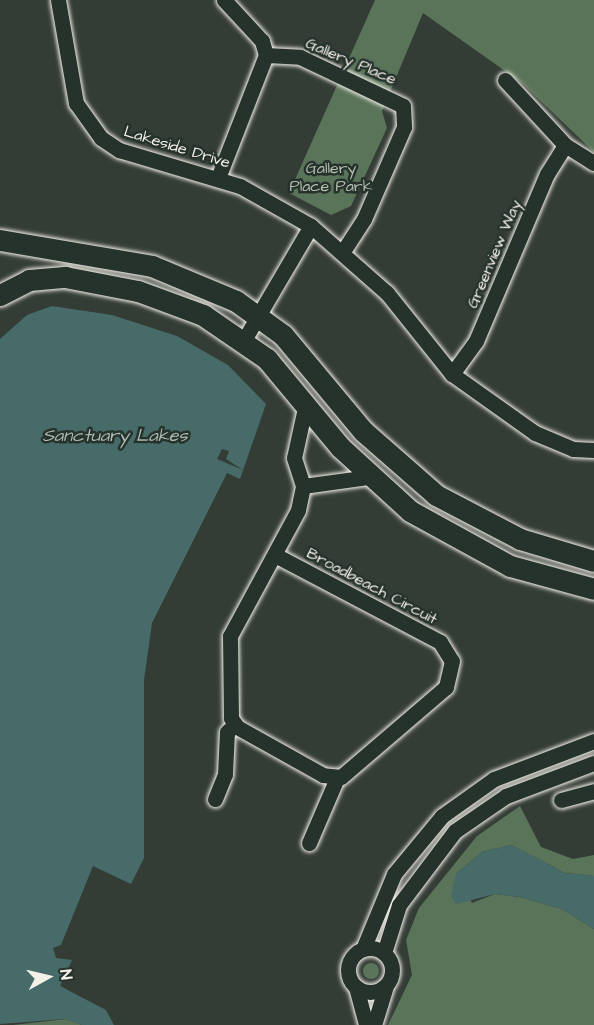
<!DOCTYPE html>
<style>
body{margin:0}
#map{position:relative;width:594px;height:1025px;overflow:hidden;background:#343c36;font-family:"Architects Daughter",sans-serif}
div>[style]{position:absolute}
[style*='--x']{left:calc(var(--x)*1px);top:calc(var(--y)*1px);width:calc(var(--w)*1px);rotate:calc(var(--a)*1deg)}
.green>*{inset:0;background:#5a745a}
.round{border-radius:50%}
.water>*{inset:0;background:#466b69}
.pier>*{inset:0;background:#343c36}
.roads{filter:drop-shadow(0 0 2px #f4f1e8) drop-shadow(0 0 2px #f4f1e8)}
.street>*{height:15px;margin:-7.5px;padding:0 7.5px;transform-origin:7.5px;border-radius:7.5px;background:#26332d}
.street>.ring{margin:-7.5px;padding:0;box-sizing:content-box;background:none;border:15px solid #26332d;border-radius:50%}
.secondary>*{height:21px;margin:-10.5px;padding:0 10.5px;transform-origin:10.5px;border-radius:10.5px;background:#26332d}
span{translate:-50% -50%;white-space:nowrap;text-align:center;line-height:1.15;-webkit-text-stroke:5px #26332d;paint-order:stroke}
.street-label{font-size:16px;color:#f4f1e8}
.park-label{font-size:16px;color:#b6bfaf}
.water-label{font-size:18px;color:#aebbb5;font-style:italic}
.north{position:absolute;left:18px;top:947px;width:60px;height:60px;-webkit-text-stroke:4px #26332d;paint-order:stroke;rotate:82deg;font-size:16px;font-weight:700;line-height:24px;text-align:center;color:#f4f1e8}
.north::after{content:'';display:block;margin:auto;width:21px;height:27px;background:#f4f1e8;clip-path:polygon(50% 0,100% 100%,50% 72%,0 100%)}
</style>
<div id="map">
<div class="green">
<i style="clip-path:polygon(375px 0,594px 0,594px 152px,522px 83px,423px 13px,382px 111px,387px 128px,351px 206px,331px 215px,289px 193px)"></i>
<i style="clip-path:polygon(520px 806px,541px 847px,573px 859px,594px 855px,594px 876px,565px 873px,511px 845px,482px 852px,456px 874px,472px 903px,495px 894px,520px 897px,562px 909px,594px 929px,594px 1025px,388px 1025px,412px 975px,406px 940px,419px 908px,477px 836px)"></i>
<i class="round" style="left:363px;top:963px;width:16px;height:16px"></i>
<i style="clip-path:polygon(66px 1019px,82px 1025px,0 1025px,13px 1025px)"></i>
</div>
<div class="water">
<i style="clip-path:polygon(52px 306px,112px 315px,177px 336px,228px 365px,266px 404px,240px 479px,227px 473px,152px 623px,144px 680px,144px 858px,131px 884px,93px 866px,61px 945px,53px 948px,56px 958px,72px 960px,60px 986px,106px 1010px,114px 1025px,82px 1025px,66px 1019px,0 1024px,0 339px,27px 315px)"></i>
<i style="clip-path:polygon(511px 845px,565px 873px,594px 876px,594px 929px,562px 909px,520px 897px,495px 894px,456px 904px,451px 896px,456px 874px,482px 852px)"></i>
</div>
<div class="pier">
<i style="clip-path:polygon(222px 449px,229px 451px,226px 459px,243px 470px,217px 459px)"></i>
</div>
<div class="roads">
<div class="street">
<i style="--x:58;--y:0;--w:105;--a:80.1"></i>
<i style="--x:76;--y:103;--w:43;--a:54.5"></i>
<i style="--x:101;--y:138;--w:22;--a:34"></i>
<i style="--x:119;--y:150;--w:126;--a:16.6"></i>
<i style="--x:240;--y:186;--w:81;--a:29.4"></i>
<i style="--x:311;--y:226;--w:101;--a:41.4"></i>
<i style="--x:387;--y:293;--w:104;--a:51.3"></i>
<i style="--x:452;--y:374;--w:102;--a:35.4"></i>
<i style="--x:535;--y:433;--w:41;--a:22.8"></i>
<i style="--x:573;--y:449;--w:21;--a:3"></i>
<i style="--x:266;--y:55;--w:34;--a:3"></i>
<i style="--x:300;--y:57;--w:114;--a:25.4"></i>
<i style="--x:403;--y:106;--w:21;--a:87"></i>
<i style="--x:404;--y:127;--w:100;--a:113.5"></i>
<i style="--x:364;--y:219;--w:38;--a:123"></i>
<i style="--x:505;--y:80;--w:88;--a:47.3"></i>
<i style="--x:565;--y:145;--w:34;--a:32"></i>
<i style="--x:218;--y:178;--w:132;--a:-68.7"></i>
<i style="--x:266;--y:55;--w:15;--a:-106"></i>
<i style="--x:262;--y:41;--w:56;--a:-132.8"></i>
<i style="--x:244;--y:340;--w:132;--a:-59.6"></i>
<i style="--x:452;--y:374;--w:41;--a:-54"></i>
<i style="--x:476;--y:341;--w:181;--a:-67"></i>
<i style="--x:547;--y:174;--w:34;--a:-58"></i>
<i style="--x:306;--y:403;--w:56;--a:102.3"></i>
<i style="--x:294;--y:458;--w:29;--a:72"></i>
<i style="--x:303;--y:486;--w:67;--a:-7.8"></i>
<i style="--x:275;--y:555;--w:187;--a:27.8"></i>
<i style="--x:440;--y:642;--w:22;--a:58"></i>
<i style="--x:452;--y:661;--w:27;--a:103"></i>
<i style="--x:446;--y:687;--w:138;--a:139.4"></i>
<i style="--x:341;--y:777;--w:18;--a:-174"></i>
<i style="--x:323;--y:775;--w:98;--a:-150.8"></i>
<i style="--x:237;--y:727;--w:11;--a:-124"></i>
<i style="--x:231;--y:718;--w:82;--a:-90.7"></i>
<i style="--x:230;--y:636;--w:143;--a:-61.6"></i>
<i style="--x:298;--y:510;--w:25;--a:-78"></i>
<i style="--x:215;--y:799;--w:27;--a:-68"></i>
<i style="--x:225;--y:774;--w:42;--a:-87.3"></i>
<i style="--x:227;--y:732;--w:11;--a:-45"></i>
<i style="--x:561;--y:800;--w:34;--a:-15"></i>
<i style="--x:309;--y:843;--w:71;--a:-66.7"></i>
<i class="ring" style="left:348px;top:948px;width:29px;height:29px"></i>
<i style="--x:363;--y:949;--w:81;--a:-67.5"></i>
<i style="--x:394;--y:874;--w:75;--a:-50.4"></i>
<i style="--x:442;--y:816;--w:64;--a:-35.4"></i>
<i style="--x:494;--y:779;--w:107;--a:-20.8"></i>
<i style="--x:384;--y:953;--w:50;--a:-72.6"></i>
<i style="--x:399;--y:905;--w:93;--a:-52.9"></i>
<i style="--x:455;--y:831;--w:62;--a:-34.5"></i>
<i style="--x:506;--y:796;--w:94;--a:-20.6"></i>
<i style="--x:356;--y:987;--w:39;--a:75"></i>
<i style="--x:374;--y:1025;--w:41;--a:-72.9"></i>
</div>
<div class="secondary">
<i style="--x:0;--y:240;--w:154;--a:9.7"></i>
<i style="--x:152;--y:266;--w:91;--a:22.6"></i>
<i style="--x:236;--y:301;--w:58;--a:35.9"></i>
<i style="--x:283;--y:335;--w:125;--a:50.2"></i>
<i style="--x:363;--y:431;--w:97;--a:41.2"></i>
<i style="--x:436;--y:495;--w:95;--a:27.6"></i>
<i style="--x:520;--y:539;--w:77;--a:16.6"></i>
<i style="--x:0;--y:295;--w:33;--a:-27"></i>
<i style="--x:29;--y:280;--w:36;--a:-5"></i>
<i style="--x:65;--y:277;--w:74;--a:10.9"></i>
<i style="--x:138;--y:291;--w:69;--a:20.3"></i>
<i style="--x:203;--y:315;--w:78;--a:34.5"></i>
<i style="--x:267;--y:359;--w:114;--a:50.3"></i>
<i style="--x:340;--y:447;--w:95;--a:42.4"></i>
<i style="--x:410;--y:511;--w:114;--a:28.8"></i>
<i style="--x:510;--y:566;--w:87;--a:15.3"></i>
</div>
</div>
<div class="street-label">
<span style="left:351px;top:61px;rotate:23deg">Gallery Place</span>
<span style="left:177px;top:147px;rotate:17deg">Lakeside Drive</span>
<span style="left:494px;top:254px;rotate:-67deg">Greenview Way</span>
<span style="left:372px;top:586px;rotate:28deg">Broadbeach Circuit</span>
</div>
<div class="park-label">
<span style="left:331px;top:177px">Gallery<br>Place Park</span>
</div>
<div class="water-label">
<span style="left:115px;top:436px">Sanctuary Lakes</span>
</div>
<div class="north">N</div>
</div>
